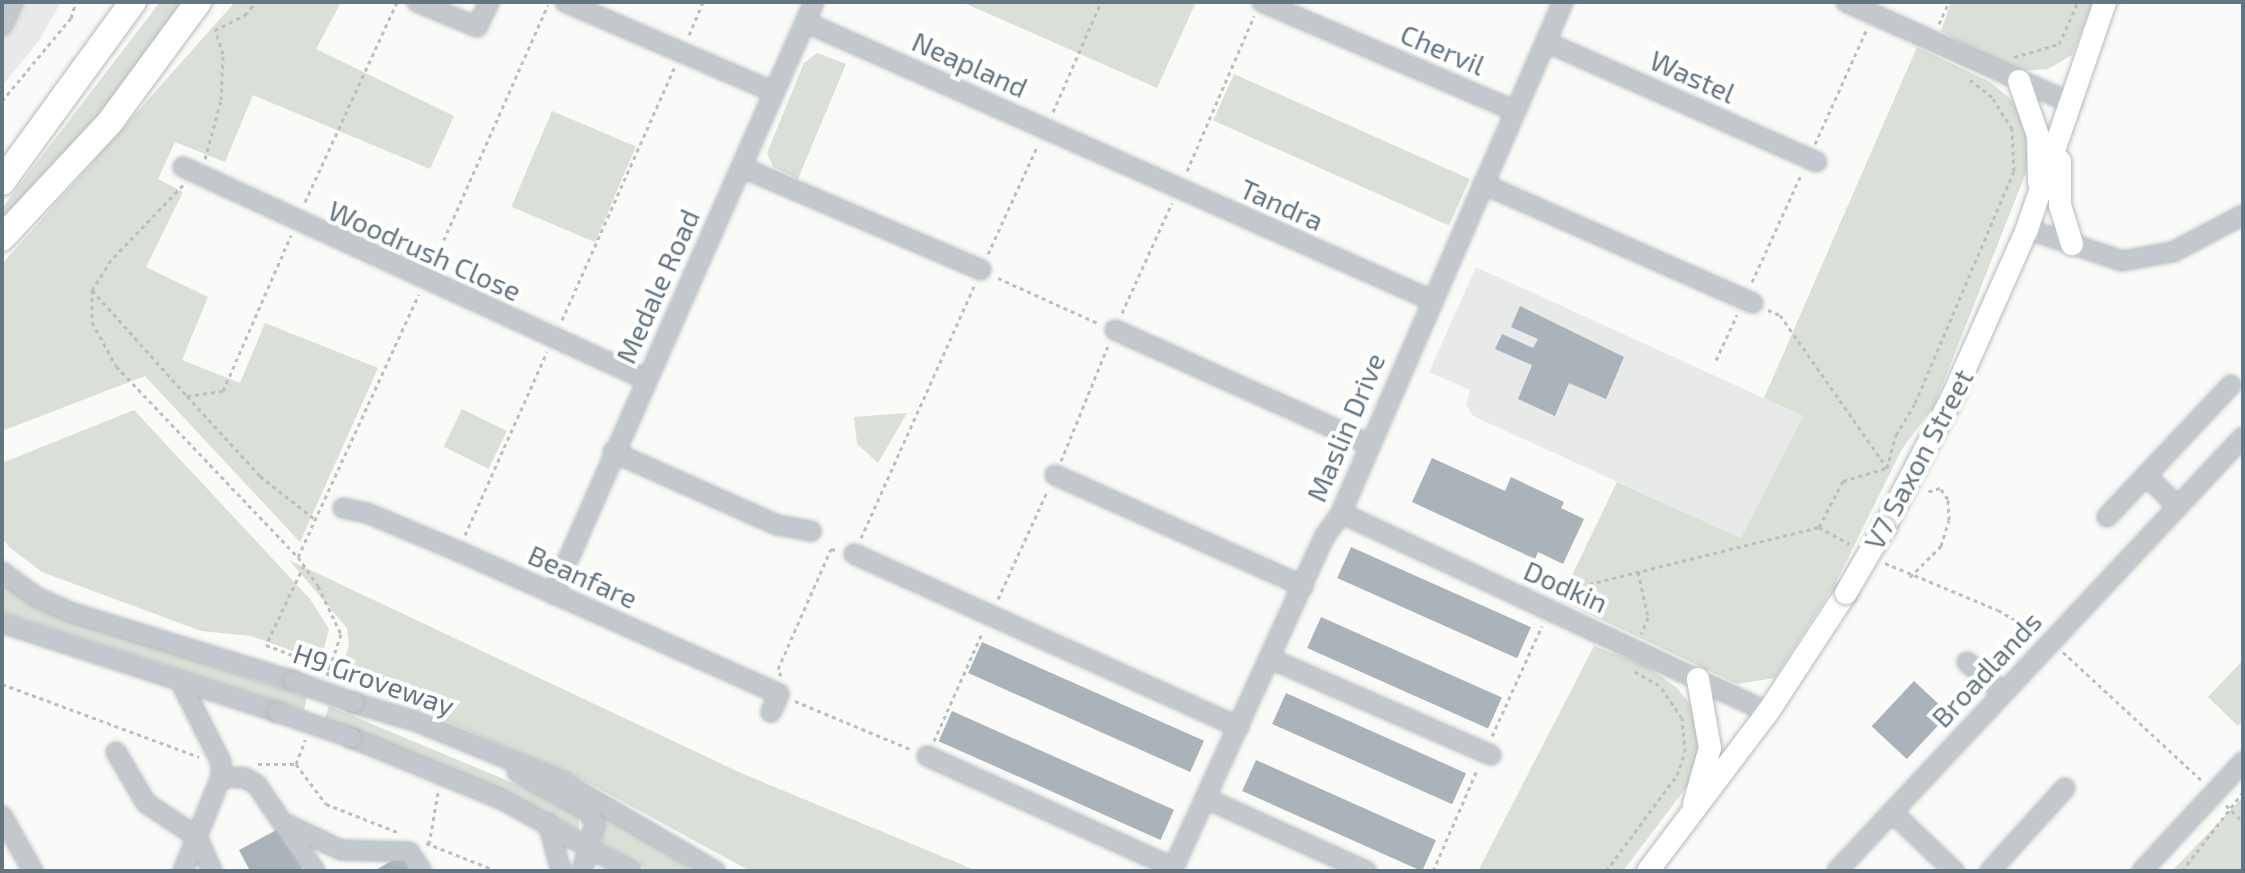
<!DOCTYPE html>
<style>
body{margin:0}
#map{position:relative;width:2245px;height:873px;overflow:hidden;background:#fafaf8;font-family:"Exo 2",sans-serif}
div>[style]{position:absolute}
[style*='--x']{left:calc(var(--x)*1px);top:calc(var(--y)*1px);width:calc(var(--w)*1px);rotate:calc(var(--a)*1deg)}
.built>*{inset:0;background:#e8e9e9}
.green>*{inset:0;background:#dadfd7;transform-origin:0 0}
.building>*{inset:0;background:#aab3b9;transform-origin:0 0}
.path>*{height:3px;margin-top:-1.5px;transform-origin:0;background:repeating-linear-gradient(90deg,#bbbfc2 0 4px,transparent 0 8px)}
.roads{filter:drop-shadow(0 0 2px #b5babe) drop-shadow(0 0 2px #b5babe)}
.minor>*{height:18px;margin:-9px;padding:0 9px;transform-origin:9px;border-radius:9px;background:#c3c8cc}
.major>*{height:22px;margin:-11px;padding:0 11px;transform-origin:11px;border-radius:11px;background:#fff}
.highway>*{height:26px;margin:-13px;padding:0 13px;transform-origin:13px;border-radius:13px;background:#fff}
.bridges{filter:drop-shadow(0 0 2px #b5babe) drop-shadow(0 0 2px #b5babe)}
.minor-bridge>*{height:18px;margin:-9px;padding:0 9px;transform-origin:9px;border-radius:9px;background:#c3c8cc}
.major-bridge>*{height:22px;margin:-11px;padding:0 11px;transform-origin:11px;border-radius:11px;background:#fff}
span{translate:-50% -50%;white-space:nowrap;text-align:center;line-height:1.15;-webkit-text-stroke:8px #fff;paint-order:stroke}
.street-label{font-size:28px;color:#657683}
.frame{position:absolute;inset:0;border:4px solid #657683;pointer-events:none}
</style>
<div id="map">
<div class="built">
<i style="clip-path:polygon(2px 2px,61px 2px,38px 42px,2px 86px)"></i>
<i style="clip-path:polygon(1476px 267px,1803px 416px,1741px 538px,1473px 416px,1466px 404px,1470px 390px,1429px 372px)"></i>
</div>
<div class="green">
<i style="clip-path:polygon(160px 2px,189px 2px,95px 129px,2px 231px,2px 208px)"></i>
<i style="clip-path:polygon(235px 2px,341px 2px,316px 49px,454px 116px,430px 169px,253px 95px,225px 162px,175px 142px,158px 179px,183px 192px,146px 267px,208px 297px,182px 360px,240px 383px,265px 323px,378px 368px,300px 542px,145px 376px,2px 431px,2px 264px)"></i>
<i style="clip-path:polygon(962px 2px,1196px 2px,1157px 88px)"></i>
<i style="clip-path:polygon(1951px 2px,2093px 2px,2072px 55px,2048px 69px,2021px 71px,1996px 63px,1941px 31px)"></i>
<i style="clip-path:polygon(1917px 47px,1990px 82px,2014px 102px,2026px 124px,2030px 152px,2027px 170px,1934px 406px,1902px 449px,1835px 584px,1775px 678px,1737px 684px,1560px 600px,1617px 482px,1741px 538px,1803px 416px,1764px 398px)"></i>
<i style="clip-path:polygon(817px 53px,846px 64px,798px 179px,773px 167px,767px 153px,804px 63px)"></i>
<i style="left:1234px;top:74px;width:258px;height:51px;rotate:24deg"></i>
<i style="left:552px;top:111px;width:91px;height:104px;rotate:23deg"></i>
<i style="left:462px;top:409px;width:50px;height:42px;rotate:26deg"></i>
<i style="clip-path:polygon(134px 410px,310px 599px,329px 629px,321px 661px,251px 636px,201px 631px,42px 572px,9px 547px,2px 538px,2px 463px)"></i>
<i style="clip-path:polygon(907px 413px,878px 463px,857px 444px,854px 417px)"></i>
<i style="clip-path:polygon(289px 560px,741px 773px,977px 871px,750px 871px,585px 781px,339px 675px,349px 646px,347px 628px)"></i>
<i style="clip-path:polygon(2px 581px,114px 634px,307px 697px,304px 710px,2px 612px)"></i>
<i style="clip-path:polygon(1594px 646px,1645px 665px,1676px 687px,1694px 708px,1702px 751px,1688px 785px,1623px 871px,1478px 871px)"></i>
<i style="clip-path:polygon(2243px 660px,2243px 720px,2238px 726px,2208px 697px)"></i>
<i style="clip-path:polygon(329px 706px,551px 799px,579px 816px,579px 830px,492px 786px,325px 718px)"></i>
<i style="clip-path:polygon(2243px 797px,2243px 871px,2172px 871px)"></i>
<i style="clip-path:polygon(597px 813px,632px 832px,694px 871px,648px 871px,602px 842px)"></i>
</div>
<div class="building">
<i style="clip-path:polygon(1520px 306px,1624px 357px,1606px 399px,1569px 383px,1555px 416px,1518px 399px,1532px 365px,1495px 349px,1502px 334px,1533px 348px,1538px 339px,1511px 327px)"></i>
<i style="clip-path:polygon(1432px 458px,1505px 491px,1511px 477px,1564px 502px,1561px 508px,1584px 519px,1563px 564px,1538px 552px,1535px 559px,1412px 502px)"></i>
<i style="left:1351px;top:547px;width:197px;height:34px;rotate:24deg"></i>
<i style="left:1321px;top:617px;width:198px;height:34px;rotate:24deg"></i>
<i style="left:982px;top:642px;width:243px;height:34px;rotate:24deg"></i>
<i style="left:1914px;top:681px;width:48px;height:62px;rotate:43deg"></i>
<i style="left:1286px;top:693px;width:197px;height:34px;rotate:24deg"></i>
<i style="left:952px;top:711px;width:243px;height:33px;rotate:24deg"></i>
<i style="left:1256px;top:760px;width:197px;height:34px;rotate:24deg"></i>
<i style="clip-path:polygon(282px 827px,307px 871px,250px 871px,239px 850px)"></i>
<i style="clip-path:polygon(405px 853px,415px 871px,374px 871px)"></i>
</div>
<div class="path">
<i style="--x:1939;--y:24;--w:24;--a:-66"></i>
<i style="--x:689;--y:35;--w:36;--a:-67"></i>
<i style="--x:2014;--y:57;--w:47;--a:-16.1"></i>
<i style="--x:2059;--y:44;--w:46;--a:-65.7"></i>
<i style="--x:2;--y:101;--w:108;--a:-50.3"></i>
<i style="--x:71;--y:18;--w:17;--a:-73"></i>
<i style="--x:1053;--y:112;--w:120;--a:-66.4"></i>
<i style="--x:1815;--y:144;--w:124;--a:-65.7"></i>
<i style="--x:205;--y:159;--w:61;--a:-74.8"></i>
<i style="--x:221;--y:100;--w:46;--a:-87.5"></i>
<i style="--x:223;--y:54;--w:25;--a:-108"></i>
<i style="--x:215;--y:30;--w:34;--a:-27"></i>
<i style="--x:245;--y:15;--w:17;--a:-50"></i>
<i style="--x:1187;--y:171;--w:169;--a:-66.6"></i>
<i style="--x:183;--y:185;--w:104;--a:133.8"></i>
<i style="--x:111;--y:260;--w:36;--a:122"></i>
<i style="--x:92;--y:290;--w:142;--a:48.1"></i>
<i style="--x:187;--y:396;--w:36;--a:-8"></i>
<i style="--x:223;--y:391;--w:170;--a:-66.4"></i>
<i style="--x:305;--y:202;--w:220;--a:-65.3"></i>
<i style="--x:988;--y:254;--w:120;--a:-65.4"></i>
<i style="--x:434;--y:262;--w:281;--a:-66.1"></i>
<i style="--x:998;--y:278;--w:112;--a:24.3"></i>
<i style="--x:1752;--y:282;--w:120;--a:-65.4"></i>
<i style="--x:92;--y:290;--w:32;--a:90"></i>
<i style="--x:92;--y:322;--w:50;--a:61.4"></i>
<i style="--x:116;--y:366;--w:264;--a:46.4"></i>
<i style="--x:298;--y:557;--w:35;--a:55"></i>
<i style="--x:318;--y:586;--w:53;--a:64.4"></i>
<i style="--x:341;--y:634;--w:44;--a:108.4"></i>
<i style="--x:1768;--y:310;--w:13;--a:23"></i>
<i style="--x:1780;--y:315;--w:187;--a:55"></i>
<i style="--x:1122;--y:313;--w:121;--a:-65.6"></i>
<i style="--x:562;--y:320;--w:276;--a:-66"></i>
<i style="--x:1716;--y:360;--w:50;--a:-65"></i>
<i style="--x:187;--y:396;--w:108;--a:47.6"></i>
<i style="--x:260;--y:476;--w:71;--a:38.2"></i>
<i style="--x:1061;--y:461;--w:124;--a:-67.8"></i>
<i style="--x:1819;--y:527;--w:35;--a:29"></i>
<i style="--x:465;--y:535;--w:201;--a:-65.9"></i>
<i style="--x:861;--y:538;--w:276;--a:-65.8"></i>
<i style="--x:298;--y:557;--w:289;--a:-65.3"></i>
<i style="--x:1885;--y:563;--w:122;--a:22.6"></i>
<i style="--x:1998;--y:610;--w:45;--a:30.5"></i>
<i style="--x:304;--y:565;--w:89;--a:115.4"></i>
<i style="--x:266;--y:645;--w:68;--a:20.6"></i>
<i style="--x:1638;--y:572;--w:46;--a:77.5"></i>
<i style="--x:1648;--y:617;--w:18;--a:112"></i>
<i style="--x:1910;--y:577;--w:44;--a:-45"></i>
<i style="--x:1941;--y:546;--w:27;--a:-73"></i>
<i style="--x:1949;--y:520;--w:21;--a:-93"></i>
<i style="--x:1948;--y:499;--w:14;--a:-126"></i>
<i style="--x:1940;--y:488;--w:16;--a:162"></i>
<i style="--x:998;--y:599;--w:120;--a:-65.4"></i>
<i style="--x:1570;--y:599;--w:24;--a:-38"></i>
<i style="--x:1589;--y:584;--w:237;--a:-13.9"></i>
<i style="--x:1819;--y:527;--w:52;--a:-62.4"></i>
<i style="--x:1843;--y:481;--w:46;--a:-16.5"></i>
<i style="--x:1887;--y:468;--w:34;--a:-75"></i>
<i style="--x:1896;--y:435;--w:37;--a:-59"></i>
<i style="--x:1915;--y:403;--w:252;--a:-66.9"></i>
<i style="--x:2014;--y:171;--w:42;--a:-92.7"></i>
<i style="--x:2012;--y:129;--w:38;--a:-122"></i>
<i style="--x:1992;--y:97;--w:31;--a:-142"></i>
<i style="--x:2063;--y:652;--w:188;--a:42.8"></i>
<i style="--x:781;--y:676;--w:8;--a:-113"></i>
<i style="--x:778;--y:669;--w:131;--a:-66.2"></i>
<i style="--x:831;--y:549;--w:5;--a:11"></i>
<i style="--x:2;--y:684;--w:210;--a:20.3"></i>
<i style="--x:795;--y:701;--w:125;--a:22.7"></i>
<i style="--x:1492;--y:736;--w:121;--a:-65.6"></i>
<i style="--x:934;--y:741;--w:120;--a:-66"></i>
<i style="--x:258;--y:764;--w:38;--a:0"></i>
<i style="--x:296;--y:764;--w:50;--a:53.1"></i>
<i style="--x:326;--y:804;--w:79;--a:21.4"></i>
<i style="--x:296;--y:764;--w:26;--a:-69"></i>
<i style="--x:2226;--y:805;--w:24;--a:45"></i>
<i style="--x:426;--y:843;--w:76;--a:21.5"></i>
<i style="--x:429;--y:844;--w:52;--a:-80"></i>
<i style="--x:1433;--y:871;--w:112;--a:-66.4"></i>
<i style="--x:1606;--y:871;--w:119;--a:-53.5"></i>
<i style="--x:1677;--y:775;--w:24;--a:-71"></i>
<i style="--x:1685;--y:752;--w:34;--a:-95"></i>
<i style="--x:1682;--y:718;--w:40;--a:-124.9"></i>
<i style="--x:1659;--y:685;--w:29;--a:-151"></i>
<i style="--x:2182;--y:871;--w:100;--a:-52.3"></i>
</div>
<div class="roads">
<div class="minor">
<i style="--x:417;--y:2;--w:65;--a:22.6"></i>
<i style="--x:477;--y:27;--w:28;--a:-64"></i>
<i style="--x:565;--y:2;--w:228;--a:23.3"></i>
<i style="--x:1262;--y:2;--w:273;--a:23.3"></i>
<i style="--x:1846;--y:2;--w:249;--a:24.2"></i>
<i style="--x:805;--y:22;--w:685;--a:23.95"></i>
<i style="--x:2;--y:26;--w:26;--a:-65"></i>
<i style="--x:1546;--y:42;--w:296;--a:23.9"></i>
<i style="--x:183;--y:167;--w:511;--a:24.66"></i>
<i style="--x:741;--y:167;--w:261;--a:23.2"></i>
<i style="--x:1483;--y:184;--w:295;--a:23.8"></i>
<i style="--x:2027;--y:229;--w:100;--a:18.6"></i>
<i style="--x:2122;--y:261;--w:52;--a:-10"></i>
<i style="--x:2173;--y:252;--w:79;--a:-27.9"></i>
<i style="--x:1115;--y:330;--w:276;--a:24.2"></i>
<i style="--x:613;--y:452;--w:180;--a:24"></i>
<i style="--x:777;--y:525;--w:35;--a:10"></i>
<i style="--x:1055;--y:475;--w:272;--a:24.1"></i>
<i style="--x:2146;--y:475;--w:45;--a:45"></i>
<i style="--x:343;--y:508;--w:25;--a:12"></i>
<i style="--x:367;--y:513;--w:99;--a:22.7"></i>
<i style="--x:458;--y:551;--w:351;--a:24"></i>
<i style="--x:779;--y:694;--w:20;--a:114"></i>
<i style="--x:1341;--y:513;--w:471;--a:25"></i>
<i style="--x:2107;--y:517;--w:181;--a:-46.8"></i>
<i style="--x:854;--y:554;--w:422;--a:24.2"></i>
<i style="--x:2;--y:572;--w:42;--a:36.3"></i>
<i style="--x:36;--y:597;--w:37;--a:24"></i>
<i style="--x:70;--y:612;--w:233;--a:17.2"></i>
<i style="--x:553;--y:594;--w:647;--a:-66.21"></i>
<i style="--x:2;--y:623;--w:289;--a:17.9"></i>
<i style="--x:1271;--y:659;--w:240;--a:23.6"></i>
<i style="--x:1967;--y:662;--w:46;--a:40.6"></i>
<i style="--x:179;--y:679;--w:93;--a:63.2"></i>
<i style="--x:221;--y:762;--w:15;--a:90"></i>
<i style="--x:221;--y:777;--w:101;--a:112"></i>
<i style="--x:354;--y:703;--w:64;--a:16.4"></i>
<i style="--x:415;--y:721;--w:159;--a:22.2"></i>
<i style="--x:562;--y:781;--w:178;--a:30.5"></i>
<i style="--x:352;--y:738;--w:161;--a:22.3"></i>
<i style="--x:501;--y:799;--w:149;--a:29"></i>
<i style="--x:116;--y:752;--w:59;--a:59.5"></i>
<i style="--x:146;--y:803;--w:61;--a:33.7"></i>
<i style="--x:197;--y:837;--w:37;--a:66"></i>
<i style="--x:927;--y:756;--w:271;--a:24.4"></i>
<i style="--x:517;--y:772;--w:79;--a:28.8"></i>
<i style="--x:586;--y:810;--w:16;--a:55"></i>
<i style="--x:595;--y:823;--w:50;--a:105.2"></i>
<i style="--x:221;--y:777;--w:24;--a:2"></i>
<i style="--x:245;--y:778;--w:14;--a:30"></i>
<i style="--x:257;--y:785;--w:104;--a:56"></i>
<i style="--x:1207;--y:799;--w:175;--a:24.4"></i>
<i style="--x:1892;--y:812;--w:86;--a:43.6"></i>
<i style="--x:2;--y:816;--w:63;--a:60.6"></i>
<i style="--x:548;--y:823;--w:50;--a:74.8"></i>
<i style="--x:286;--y:824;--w:61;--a:25.3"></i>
<i style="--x:341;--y:850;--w:68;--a:1.7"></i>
<i style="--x:409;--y:852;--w:23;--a:56"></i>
<i style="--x:1172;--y:871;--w:368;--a:-65.5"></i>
<i style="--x:1325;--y:536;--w:28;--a:-55"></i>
<i style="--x:1341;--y:513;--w:557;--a:-66.52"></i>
<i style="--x:1837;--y:871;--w:594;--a:-46.91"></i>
<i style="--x:1990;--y:871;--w:112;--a:-47.9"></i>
<i style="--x:2142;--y:871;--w:149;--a:-47.2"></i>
</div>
<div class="major">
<i style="--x:2019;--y:81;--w:58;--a:70.9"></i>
<i style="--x:2038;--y:136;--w:46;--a:88.8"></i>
<i style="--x:2060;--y:161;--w:44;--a:90"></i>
<i style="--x:2060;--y:205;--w:41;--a:72.9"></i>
<i style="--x:1884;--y:528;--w:144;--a:-62.4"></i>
<i style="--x:1951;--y:400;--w:187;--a:-66"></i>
<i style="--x:2027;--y:229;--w:240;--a:-71"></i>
<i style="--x:1694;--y:804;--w:58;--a:-74.1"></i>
<i style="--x:1710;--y:748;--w:70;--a:-99.9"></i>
<i style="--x:1648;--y:871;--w:199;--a:-53"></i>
<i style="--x:1768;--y:712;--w:142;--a:-56.8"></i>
</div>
<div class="highway">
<i style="--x:2;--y:182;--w:223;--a:-54"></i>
<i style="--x:2;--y:238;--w:158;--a:-47"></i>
<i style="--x:110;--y:122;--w:149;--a:-53.7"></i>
</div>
</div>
<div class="bridges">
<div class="minor-bridge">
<i style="--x:293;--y:681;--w:65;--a:19.8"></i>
<i style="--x:277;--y:712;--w:79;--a:19.1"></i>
</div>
<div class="major-bridge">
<i style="--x:1846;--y:593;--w:75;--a:-59.7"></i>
</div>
</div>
<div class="street-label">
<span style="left:1443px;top:49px;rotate:23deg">Chervil</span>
<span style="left:970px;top:64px;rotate:24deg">Neapland</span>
<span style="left:1693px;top:76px;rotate:24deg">Wastel</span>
<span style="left:1282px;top:204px;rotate:24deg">Tandra</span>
<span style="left:425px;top:250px;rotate:24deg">Woodrush Close</span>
<span style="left:657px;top:286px;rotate:-66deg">Medale Road</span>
<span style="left:1345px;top:427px;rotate:-67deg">Maslin Drive</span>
<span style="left:1918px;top:459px;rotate:-62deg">V7 Saxon Street</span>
<span style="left:583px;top:576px;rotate:24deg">Beanfare</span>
<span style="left:1566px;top:586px;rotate:24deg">Dodkin</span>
<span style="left:1986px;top:669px;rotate:-47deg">Broadlands</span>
<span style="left:374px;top:679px;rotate:19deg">H9 Groveway</span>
</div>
<div class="frame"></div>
</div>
